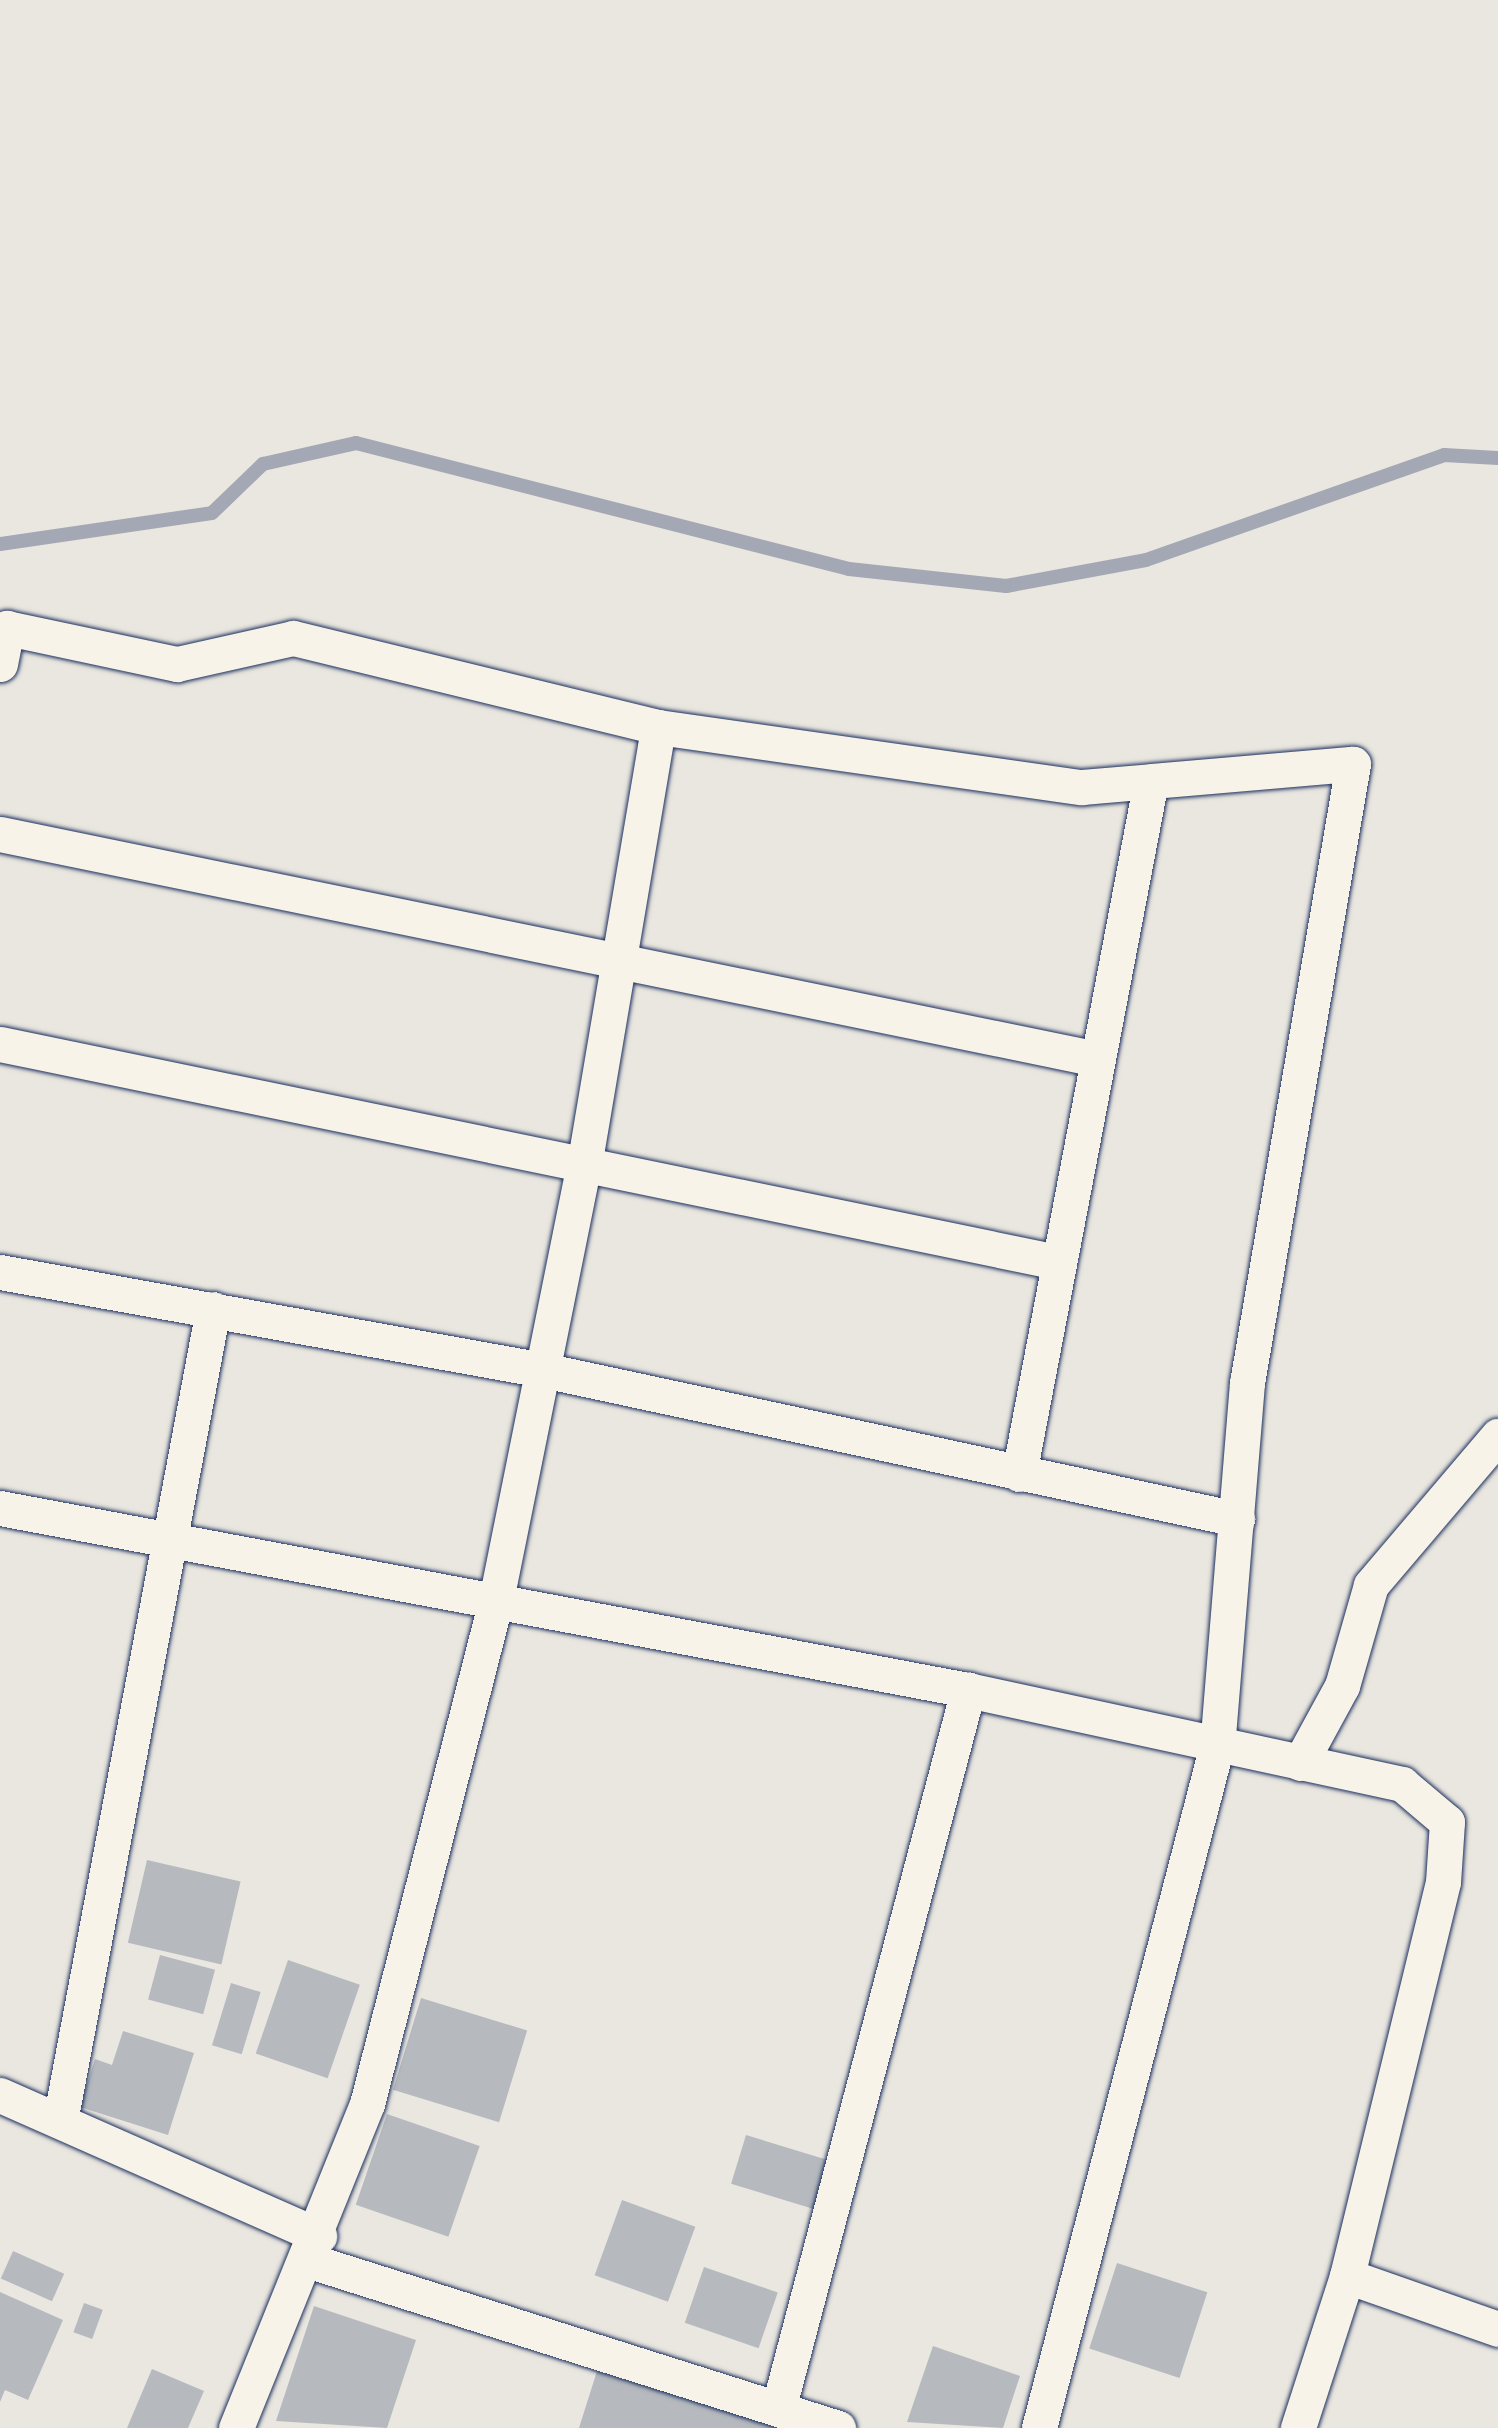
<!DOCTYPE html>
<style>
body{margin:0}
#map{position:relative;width:1498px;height:2428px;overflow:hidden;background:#eae7e0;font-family:"Playpen Sans",sans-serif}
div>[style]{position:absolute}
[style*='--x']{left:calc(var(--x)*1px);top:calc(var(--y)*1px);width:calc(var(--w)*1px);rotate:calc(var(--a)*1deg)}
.stream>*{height:14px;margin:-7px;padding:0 7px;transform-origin:7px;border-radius:7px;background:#a3a8b4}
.building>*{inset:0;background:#b6babf;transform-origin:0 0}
.roads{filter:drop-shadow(0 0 2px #1b2f5e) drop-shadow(0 0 2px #1b2f5e)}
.minor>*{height:35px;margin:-17.5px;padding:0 17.5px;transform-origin:17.5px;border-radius:17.5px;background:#f7f3e8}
span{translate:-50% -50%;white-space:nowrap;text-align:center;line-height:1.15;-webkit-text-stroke:9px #f7f3e8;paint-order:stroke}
</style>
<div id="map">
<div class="stream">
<i style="--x:0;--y:544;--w:214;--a:-8.3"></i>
<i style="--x:212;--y:513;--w:71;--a:-43.9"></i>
<i style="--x:263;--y:464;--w:95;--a:-12.7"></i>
<i style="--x:356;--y:443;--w:509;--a:14.34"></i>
<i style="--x:849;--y:569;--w:158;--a:6.2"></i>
<i style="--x:1006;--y:586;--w:142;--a:-10.5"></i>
<i style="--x:1146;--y:560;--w:316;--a:-19.4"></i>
<i style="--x:1444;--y:455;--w:54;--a:3.2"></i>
</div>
<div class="building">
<i style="left:147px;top:1860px;width:96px;height:85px;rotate:13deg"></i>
<i style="left:160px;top:1955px;width:57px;height:46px;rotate:15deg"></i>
<i style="left:288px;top:1960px;width:76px;height:99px;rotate:19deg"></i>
<i style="left:231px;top:1983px;width:31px;height:65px;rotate:17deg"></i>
<i style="left:421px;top:1998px;width:111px;height:96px;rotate:17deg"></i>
<i style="clip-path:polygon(123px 2031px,194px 2053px,168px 2135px,80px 2107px,95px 2059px,112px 2065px)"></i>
<i style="left:387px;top:2114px;width:98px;height:96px;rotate:19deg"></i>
<i style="left:746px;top:2135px;width:88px;height:51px;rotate:17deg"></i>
<i style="left:622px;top:2200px;width:78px;height:80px;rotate:20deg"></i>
<i style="left:13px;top:2251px;width:56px;height:30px;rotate:24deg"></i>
<i style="left:1117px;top:2263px;width:95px;height:90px;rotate:18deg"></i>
<i style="left:704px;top:2267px;width:78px;height:59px;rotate:19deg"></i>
<i style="clip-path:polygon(0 2292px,63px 2320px,28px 2400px,5px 2390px,0 2402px)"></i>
<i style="left:84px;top:2303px;width:20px;height:31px;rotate:20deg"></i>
<i style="clip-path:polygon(314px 2306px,416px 2340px,387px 2428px,276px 2421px)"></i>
<i style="clip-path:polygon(933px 2346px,1020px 2376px,1003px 2428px,907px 2422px)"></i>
<i style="clip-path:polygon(152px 2369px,204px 2391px,188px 2428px,127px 2428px)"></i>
<i style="clip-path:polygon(597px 2371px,780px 2427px,780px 2428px,579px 2428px)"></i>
</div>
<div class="roads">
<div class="minor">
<i style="--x:0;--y:664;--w:37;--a:-79"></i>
<i style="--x:7;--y:628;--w:174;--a:12"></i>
<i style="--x:177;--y:664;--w:119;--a:-12.6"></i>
<i style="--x:293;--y:638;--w:376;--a:13.7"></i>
<i style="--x:658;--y:727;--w:428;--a:8.1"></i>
<i style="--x:1082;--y:787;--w:272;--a:-4.9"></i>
<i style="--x:1353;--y:764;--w:628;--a:99.72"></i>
<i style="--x:1247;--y:1383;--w:363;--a:94.7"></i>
<i style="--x:1217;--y:1745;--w:706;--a:104.61"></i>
<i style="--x:0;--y:834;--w:1120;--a:11.59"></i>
<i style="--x:0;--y:1044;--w:1079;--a:11.65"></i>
<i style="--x:0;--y:1272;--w:552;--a:10.23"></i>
<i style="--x:543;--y:1370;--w:710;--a:12.12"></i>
<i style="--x:1019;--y:1474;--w:705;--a:-79.22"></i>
<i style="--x:0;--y:1508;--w:985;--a:10.65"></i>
<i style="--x:968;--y:1690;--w:444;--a:12.2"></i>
<i style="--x:1402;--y:1784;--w:59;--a:40.2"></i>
<i style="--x:1447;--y:1822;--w:60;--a:93.8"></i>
<i style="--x:1443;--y:1882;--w:406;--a:103.7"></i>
<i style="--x:1347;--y:2276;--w:160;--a:107.9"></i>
<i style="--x:1300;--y:1763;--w:88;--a:-61.4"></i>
<i style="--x:1342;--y:1686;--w:105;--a:-74"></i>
<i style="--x:1371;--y:1585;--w:196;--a:-49.6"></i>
<i style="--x:0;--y:2095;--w:349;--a:23.8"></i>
<i style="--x:61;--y:2116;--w:821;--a:-79.33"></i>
<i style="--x:310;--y:2261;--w:554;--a:17.55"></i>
<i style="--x:1347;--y:2276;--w:160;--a:19.3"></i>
<i style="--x:779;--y:2406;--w:741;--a:-75.21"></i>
<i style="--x:236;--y:2428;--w:349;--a:-68"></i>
<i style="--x:367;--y:2104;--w:520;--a:-75.64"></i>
<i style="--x:496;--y:1600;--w:449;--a:-78.6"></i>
<i style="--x:585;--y:1160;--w:439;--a:-80.4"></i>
</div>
</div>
</div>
